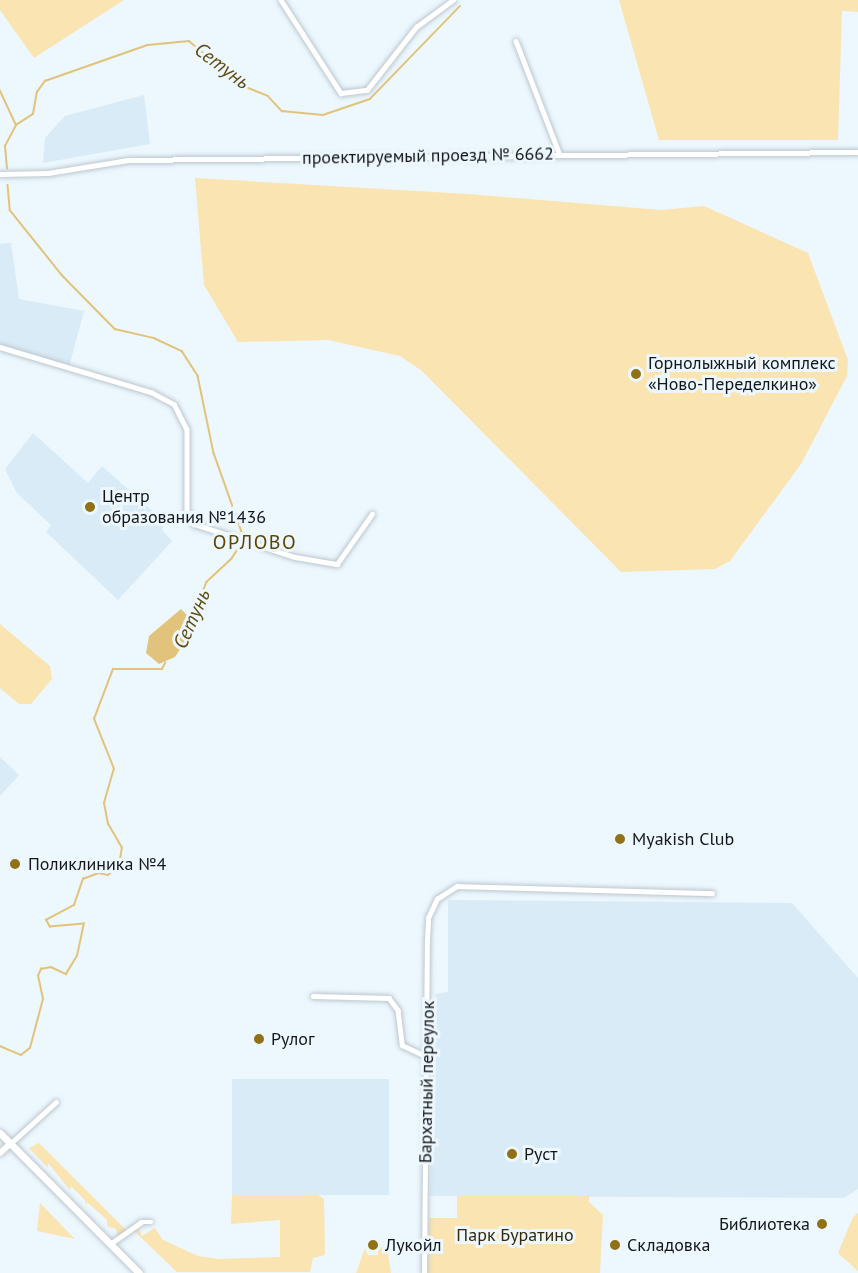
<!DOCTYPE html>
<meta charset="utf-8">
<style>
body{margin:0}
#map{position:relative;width:858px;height:1273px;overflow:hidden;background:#ecf7fe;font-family:"PT Sans",sans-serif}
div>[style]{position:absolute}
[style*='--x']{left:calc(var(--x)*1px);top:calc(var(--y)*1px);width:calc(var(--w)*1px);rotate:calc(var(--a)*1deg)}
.built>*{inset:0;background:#d9ebf6;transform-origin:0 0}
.green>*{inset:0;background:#fae4b1}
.water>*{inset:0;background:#e2c37b}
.stream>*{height:1.5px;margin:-0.75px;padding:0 0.75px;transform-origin:0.75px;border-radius:0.75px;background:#e2c37b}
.roads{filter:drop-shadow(0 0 2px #bdc7ce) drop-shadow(0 0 2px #bdc7ce)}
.minor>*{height:4.5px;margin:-2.25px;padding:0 2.25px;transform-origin:2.25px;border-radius:2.25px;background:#fff}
.tertiary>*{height:6px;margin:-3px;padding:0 3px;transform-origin:3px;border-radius:3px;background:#fff}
.secondary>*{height:7px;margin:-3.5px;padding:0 3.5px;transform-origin:3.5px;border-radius:3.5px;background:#fff}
.dots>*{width:16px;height:16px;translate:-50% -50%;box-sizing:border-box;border:3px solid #ecf7fe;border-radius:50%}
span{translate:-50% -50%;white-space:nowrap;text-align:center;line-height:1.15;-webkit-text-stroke:6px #ecf7fe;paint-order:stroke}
.street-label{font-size:18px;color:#141719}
.poi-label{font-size:18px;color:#141719}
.left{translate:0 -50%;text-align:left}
.right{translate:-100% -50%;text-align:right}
.park-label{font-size:18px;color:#362908}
.water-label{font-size:20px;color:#604b12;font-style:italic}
.neighbourhood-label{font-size:20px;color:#5b4505;letter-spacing:1.5px}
</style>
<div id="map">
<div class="built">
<i style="clip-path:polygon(144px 95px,150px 144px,43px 163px,45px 138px,65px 116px)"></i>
<i style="clip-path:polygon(11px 243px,19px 299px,84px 311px,69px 367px,0 345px,0 244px)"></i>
<i style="clip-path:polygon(33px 433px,88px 483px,102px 466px,165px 522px,162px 530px,172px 541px,118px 600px,46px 532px,51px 525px,17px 493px,5px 469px)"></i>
<i style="clip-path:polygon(0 757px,19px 775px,0 796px)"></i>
<i style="clip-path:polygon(448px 900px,792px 903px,858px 978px,858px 1189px,844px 1198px,430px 1196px,435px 994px,448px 992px)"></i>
<i style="left:232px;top:1079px;width:157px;height:116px"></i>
</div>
<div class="green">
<i style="clip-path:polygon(0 0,124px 0,34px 58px,0 10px)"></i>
<i style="clip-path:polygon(619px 0,858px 0,858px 12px,842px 11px,838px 140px,659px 140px)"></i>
<i style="clip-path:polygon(195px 178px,468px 194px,661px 210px,704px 206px,808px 253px,848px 360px,847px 376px,801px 464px,730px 561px,715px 569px,621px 572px,422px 371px,400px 356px,328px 340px,238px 342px,204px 285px)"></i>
<i style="clip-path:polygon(0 624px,50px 666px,52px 679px,31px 704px,19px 704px,0 688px)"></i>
<i style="clip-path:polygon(39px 1143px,126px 1230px,118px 1236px,116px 1229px,107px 1226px,107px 1220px,87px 1202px,87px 1206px,84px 1199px,71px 1186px,70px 1190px,48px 1163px,48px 1168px,29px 1148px)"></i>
<i style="clip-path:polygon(232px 1195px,318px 1195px,324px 1199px,325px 1255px,313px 1258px,310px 1272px,177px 1272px,132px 1229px,137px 1225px,142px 1236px,155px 1228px,163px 1240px,198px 1256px,218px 1259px,280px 1257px,280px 1220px,231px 1224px)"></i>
<i style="clip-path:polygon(457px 1196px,589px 1196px,589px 1202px,603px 1215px,600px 1273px,428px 1273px,429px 1218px,457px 1218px)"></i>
<i style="clip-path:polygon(40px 1203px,75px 1239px,37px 1231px)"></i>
<i style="clip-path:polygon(858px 1213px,858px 1271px,838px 1253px,853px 1217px)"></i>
<i style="clip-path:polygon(387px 1246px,391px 1273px,356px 1273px,365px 1248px,368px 1255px,378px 1255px,378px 1248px)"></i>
</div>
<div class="water">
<i style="clip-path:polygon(181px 609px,192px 620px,193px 629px,175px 657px,159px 664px,146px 653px,149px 636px)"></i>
</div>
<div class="stream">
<i style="--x:0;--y:90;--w:38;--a:65"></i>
<i style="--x:7;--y:169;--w:23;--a:-95"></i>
<i style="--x:5;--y:146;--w:24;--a:-62"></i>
<i style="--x:16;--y:125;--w:20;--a:-33"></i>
<i style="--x:33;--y:114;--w:22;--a:-80"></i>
<i style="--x:37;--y:92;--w:14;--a:-54"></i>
<i style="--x:45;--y:81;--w:109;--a:-19.3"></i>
<i style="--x:148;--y:45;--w:41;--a:-5.6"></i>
<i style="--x:189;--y:41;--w:73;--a:38.9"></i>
<i style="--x:246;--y:87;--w:24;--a:22"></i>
<i style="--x:268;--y:96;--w:21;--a:47"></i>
<i style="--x:282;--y:111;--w:41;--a:5.6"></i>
<i style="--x:323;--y:115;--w:50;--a:-18.8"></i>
<i style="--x:370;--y:99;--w:129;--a:-45.9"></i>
<i style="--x:8;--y:185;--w:25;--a:85"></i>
<i style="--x:10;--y:210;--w:83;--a:51.3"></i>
<i style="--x:62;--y:275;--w:76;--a:45.5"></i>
<i style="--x:115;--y:329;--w:40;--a:13"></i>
<i style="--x:154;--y:338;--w:31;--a:25"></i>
<i style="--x:182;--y:351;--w:30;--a:57"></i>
<i style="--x:198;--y:376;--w:79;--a:78.3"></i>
<i style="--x:214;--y:453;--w:84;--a:70.5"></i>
<i style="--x:242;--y:532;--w:13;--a:94"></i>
<i style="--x:241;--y:545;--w:17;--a:123"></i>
<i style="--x:232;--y:559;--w:34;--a:137"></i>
<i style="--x:207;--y:582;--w:42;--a:111"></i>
<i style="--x:0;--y:1046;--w:23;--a:23"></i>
<i style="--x:21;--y:1055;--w:11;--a:-38"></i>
<i style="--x:30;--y:1048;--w:51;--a:-75.1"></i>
<i style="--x:43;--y:999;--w:24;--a:-102"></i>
<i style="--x:38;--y:976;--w:8;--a:-67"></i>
<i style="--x:41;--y:969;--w:10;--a:-11"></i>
<i style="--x:51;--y:967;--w:17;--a:25"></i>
<i style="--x:66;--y:974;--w:21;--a:-59"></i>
<i style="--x:77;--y:956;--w:33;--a:-78"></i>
<i style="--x:84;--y:924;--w:34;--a:175"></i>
<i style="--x:50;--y:927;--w:8;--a:-120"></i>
<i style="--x:46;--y:920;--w:32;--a:-28"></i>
<i style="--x:74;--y:905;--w:28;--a:-71"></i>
<i style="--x:83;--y:879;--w:17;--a:-21"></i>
<i style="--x:99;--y:873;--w:9;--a:13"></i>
<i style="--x:108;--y:875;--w:14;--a:-39"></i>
<i style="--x:119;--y:866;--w:18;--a:-81"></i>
<i style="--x:122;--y:848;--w:28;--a:-120"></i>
<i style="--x:108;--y:824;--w:21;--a:-101"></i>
<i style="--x:104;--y:803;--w:35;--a:-74"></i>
<i style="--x:114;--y:769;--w:54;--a:-111.8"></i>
<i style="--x:94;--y:719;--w:53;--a:-69.2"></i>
<i style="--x:113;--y:669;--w:49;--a:0"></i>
<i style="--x:162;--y:669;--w:7;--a:-63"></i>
</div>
<div class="roads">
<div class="minor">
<i style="--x:281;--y:0;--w:111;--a:57.2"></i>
<i style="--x:341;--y:93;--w:26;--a:-7"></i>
<i style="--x:367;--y:90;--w:80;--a:-52.1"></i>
<i style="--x:416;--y:27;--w:46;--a:-36.1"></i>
<i style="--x:516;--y:41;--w:122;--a:68.9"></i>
<i style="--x:0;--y:174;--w:48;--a:-1.2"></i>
<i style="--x:48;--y:173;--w:81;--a:-9.2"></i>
<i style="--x:128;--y:160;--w:730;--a:-0.63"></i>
<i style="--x:0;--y:347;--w:158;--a:16.6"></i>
<i style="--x:151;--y:392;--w:26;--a:28"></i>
<i style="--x:174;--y:404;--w:28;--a:63"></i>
<i style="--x:187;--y:429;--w:82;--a:90"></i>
<i style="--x:187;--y:511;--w:15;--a:62"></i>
<i style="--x:194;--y:524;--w:106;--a:18.1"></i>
<i style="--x:295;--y:557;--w:43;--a:9.5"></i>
<i style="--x:337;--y:564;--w:61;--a:-55"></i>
<i style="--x:313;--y:996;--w:76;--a:1.5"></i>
<i style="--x:389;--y:998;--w:15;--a:53"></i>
<i style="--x:398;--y:1010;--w:35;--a:83"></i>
<i style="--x:402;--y:1045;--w:29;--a:25"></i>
<i style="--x:10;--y:1144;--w:62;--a:-42.4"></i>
<i style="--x:110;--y:1244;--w:38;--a:-35"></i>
<i style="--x:141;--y:1222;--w:10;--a:0"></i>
<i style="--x:424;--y:1273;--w:333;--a:-89.5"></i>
<i style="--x:427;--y:940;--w:22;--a:-87"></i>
<i style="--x:428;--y:918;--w:21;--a:-65"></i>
<i style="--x:437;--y:899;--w:24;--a:-33"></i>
<i style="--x:457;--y:886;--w:255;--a:1.6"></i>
</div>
<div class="tertiary">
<i style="--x:0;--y:1153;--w:13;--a:-42"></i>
</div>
<div class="secondary">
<i style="--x:0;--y:1133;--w:197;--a:45.2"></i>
</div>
</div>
<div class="dots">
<i style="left:636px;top:374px;background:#907116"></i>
<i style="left:90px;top:507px;background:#907116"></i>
<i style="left:620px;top:839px;background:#907116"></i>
<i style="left:15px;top:864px;background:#907116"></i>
<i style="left:259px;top:1039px;background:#907116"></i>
<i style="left:512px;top:1154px;background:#907116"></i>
<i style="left:822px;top:1224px;background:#907116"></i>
<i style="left:373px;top:1245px;background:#907116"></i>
<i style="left:615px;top:1245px;background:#907116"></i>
</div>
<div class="street-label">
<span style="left:428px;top:156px;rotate:-1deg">проектируемый проезд № 6662</span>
<span style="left:427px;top:1082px;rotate:-89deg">Бархатный переулок</span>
</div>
<div class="poi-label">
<span class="left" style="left:648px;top:374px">Горнолыжный комплекс<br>«Ново-Переделкино»</span>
<span class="left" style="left:102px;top:507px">Центр<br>образования №1436</span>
<span class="left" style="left:632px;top:839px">Myakish Club</span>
<span class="left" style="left:28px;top:864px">Поликлиника №4</span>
<span class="left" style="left:271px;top:1039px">Рулог</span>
<span class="left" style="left:524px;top:1154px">Руст</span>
<span class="right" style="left:810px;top:1224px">Библиотека</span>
<span class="left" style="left:385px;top:1245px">Лукойл</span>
<span class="left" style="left:627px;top:1245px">Складовка</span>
</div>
<div class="park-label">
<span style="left:515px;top:1235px">Парк Буратино</span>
</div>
<div class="water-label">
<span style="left:222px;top:66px;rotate:37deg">Сетунь</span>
<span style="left:192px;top:619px;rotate:-66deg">Сетунь</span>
</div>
<div class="neighbourhood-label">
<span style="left:255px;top:542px">ОРЛОВО</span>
</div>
</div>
